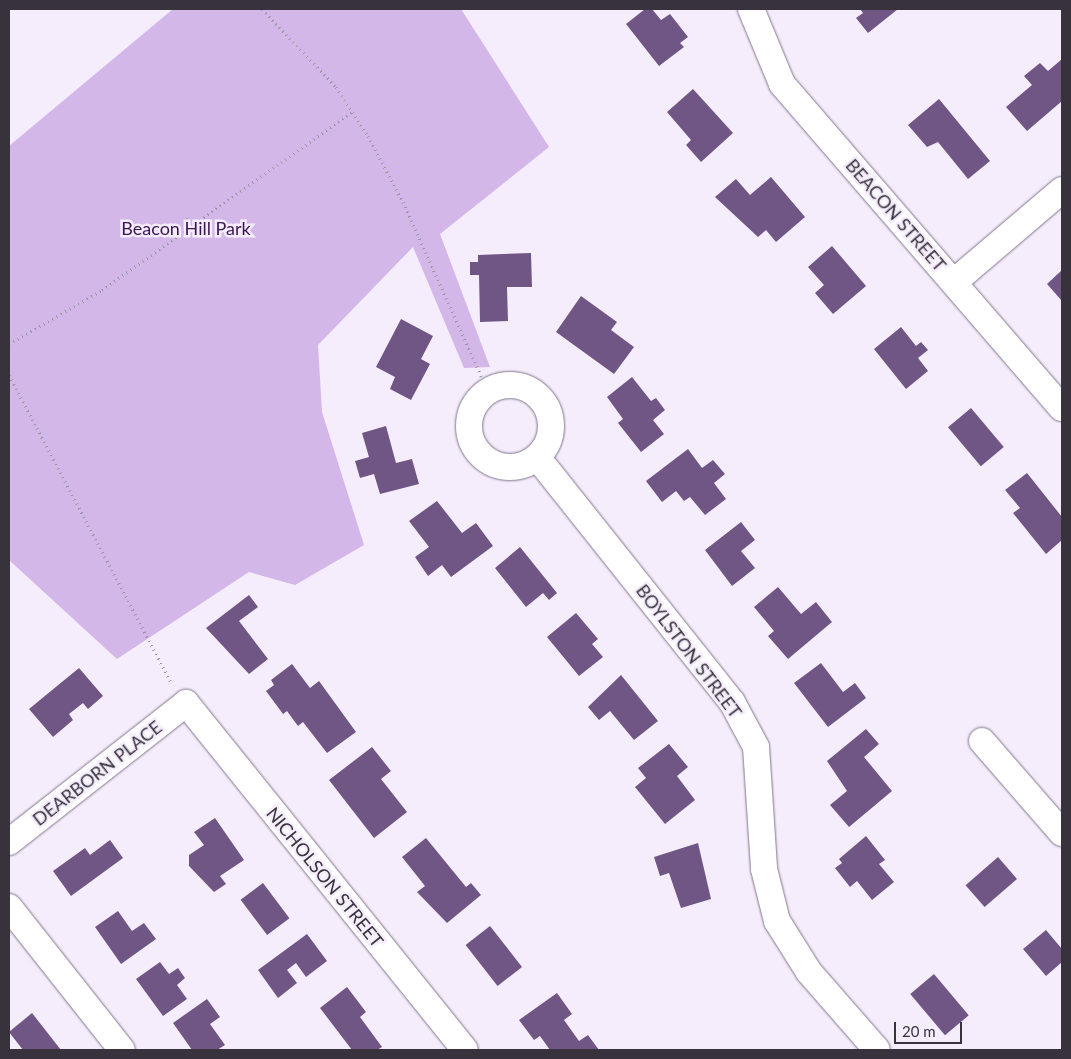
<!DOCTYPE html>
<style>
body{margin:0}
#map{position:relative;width:1071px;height:1059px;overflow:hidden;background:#f5edfc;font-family:Lato,sans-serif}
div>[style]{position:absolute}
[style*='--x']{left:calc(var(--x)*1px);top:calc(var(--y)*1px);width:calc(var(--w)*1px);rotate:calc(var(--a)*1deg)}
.green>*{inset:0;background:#d3b7e9}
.building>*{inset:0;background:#705685;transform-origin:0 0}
.path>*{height:3px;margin-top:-1.5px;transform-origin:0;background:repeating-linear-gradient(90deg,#9c95a2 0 1px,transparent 0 5px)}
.roads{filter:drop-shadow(0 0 1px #82768d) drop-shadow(0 0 1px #82768d)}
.street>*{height:26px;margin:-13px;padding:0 13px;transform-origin:13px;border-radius:13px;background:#fff}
.street>.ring{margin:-13px;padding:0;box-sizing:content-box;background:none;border:26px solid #fff;border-radius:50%}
span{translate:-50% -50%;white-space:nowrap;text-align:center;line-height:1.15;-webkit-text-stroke:5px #f5edfc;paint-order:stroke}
.street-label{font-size:18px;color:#37323c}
.park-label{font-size:18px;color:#3c1653}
.frame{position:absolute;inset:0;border:10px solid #37323c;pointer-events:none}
.scale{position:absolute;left:894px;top:1022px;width:68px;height:22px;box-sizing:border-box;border:2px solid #37323c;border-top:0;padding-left:6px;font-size:15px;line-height:18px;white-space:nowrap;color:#37323c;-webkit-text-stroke:4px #f5edfc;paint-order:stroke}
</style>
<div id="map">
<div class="green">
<i style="clip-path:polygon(173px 9px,461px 9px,549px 147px,440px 234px,490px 367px,464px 368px,413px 247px,318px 345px,322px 412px,364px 545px,295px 585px,249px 572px,117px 659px,9px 560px,9px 146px)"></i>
</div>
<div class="building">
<i style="clip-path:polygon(645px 9px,652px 9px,661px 20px,670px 14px,688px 37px,680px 43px,684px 47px,659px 66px,626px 24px)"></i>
<i style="clip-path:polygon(860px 9px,898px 9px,868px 33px,856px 18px,863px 13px)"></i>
<i style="clip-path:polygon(1062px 59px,1062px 101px,1027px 131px,1006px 107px,1032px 85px,1024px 76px,1040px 63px,1048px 71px)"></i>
<i style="clip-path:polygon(693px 89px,733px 133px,701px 162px,686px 145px,691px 140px,667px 112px)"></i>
<i style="clip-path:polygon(939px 99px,990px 161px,968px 179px,938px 142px,927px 147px,908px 125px)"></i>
<i style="clip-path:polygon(771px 177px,805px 217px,776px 242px,766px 230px,758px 237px,715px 197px,736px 179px,750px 195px)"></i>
<i style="clip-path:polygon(832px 246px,866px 286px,833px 314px,815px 293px,824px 285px,808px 267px)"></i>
<i style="clip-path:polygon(531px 253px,532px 287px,507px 287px,508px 321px,480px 322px,479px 275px,470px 275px,470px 262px,478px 262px,478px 255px)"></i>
<i style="clip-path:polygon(1062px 270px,1062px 301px,1047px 284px)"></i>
<i style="clip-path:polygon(581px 296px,617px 322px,611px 330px,634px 347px,614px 374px,556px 332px)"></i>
<i style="clip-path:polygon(401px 319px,433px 336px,421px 359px,430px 364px,411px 400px,390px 389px,395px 377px,376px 367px)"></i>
<i style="clip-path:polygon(901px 327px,916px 346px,921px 342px,928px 350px,918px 358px,928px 371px,906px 389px,874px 349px)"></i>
<i style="clip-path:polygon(632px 377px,651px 401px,656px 398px,665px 410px,653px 420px,664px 434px,641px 452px,618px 423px,623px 419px,607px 397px)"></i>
<i style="left:971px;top:408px;width:51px;height:30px;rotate:50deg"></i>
<i style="clip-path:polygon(386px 426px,396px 463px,412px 459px,419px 484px,380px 494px,374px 474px,360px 478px,355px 461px,369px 457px,362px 433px)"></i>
<i style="clip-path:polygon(688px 449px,702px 468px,713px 460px,725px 474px,714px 483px,726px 499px,705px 515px,690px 497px,684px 501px,676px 491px,662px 502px,646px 481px)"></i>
<i style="clip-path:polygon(1027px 473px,1062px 517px,1062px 540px,1046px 554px,1013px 513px,1020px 508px,1005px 490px)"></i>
<i style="clip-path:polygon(437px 501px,462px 533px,476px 523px,493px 546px,451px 577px,442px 565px,428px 576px,415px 557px,429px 547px,409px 521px)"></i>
<i style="clip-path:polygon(741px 522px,755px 540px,741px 551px,755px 568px,732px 586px,705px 550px)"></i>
<i style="clip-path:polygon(520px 547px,557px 593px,549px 600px,543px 593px,526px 607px,495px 568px)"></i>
<i style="clip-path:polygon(778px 587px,801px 614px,816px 602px,832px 622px,788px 659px,768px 636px,774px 631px,754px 607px)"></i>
<i style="clip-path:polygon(249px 595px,258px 607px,239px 621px,268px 659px,249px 674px,206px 628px)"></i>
<i style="clip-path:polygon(576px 613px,598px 639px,592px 644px,603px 657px,579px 676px,547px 637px)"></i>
<i style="clip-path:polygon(821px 663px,843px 692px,855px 683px,866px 698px,828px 727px,794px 683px)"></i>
<i style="clip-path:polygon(292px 664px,310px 688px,319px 681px,356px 732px,327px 753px,303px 722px,298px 726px,287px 711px,283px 714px,266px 691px,274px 685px,271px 680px)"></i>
<i style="clip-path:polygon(79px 668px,103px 696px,88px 709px,83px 703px,69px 714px,73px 720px,53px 737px,29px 709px)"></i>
<i style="clip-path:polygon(621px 675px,658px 721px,634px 740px,610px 711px,599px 720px,588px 707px)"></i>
<i style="clip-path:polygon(866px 729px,879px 744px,864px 757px,892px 791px,849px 827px,830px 805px,847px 791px,827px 761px)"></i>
<i style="clip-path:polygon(669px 744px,688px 767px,677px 776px,695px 800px,665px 824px,635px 787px,646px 778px,638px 768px)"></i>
<i style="clip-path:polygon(372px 747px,391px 771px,381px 779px,407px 812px,374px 838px,329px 780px)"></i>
<i style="clip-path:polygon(215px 818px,244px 860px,220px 876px,226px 884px,214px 892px,189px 866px,189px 855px,204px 845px,194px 832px)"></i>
<i style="clip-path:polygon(866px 836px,885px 860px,879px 864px,894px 882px,872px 900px,857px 881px,850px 887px,835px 868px,842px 863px,839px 859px)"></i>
<i style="clip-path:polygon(426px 838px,466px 887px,471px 883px,481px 895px,447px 923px,417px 892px,425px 886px,402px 857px)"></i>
<i style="clip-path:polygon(110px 840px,123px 858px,71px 896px,53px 871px,85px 848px,90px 855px)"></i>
<i style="clip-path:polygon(698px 843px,711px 899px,681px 908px,669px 873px,660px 876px,654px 857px)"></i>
<i style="left:998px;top:857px;width:29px;height:43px;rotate:49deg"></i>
<i style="left:263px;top:883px;width:44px;height:28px;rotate:53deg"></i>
<i style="clip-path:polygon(118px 911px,132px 931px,144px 923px,156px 939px,121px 964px,95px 927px)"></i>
<i style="left:490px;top:926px;width:52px;height:31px;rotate:52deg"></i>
<i style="clip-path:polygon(1046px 930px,1062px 949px,1062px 962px,1046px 976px,1023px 949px)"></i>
<i style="clip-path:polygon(307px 934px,327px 961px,306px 977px,296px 963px,287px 970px,297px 983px,278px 998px,258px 970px)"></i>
<i style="clip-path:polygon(160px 962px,169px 974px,178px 968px,185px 978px,177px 985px,187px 999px,163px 1016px,136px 979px)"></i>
<i style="left:934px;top:974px;width:54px;height:31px;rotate:50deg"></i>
<i style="clip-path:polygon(347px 987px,366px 1012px,360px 1017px,382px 1047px,377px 1050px,352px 1050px,320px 1008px)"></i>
<i style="clip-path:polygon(557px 993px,572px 1014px,564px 1020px,579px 1041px,588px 1035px,599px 1050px,550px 1050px,540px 1036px,534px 1040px,519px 1020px)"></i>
<i style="clip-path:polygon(207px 999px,220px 1017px,210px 1024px,225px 1045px,217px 1050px,192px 1050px,173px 1023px)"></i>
<i style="clip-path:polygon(32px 1013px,61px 1050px,23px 1050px,9px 1032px)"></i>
</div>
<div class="path">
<i style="--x:262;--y:9;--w:108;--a:46.5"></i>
<i style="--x:336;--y:87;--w:59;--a:56.9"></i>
<i style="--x:368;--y:136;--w:75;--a:62.1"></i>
<i style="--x:403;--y:202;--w:207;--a:65.8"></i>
<i style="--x:186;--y:218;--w:11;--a:56"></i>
<i style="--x:9;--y:344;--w:108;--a:-30.1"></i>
<i style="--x:102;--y:290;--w:307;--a:-35.5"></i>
<i style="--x:9;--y:375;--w:349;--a:62.2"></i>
</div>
<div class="roads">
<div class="street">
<i style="--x:751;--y:9;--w:81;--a:67.5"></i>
<i style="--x:782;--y:84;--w:428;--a:49.2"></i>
<i style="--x:954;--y:282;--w:142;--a:-40.4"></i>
<i class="ring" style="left:469px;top:385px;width:56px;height:56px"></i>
<i style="--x:537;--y:457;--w:313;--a:51.5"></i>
<i style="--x:732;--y:702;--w:51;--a:61.9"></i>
<i style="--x:756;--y:747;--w:122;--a:86.2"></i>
<i style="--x:764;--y:869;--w:54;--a:76"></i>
<i style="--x:777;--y:921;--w:60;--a:57.9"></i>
<i style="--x:809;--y:972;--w:103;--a:48.9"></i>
<i style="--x:982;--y:741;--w:122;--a:49"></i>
<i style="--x:9;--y:842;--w:225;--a:-38.1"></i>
<i style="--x:186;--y:703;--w:445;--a:51.2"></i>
<i style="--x:9;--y:907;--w:182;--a:51.7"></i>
</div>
</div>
<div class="street-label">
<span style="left:896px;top:215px;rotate:49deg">BEACON STREET</span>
<span style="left:689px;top:651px;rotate:53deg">BOYLSTON STREET</span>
<span style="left:97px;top:773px;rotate:-38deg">DEARBORN PLACE</span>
<span style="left:325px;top:877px;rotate:51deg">NICHOLSON STREET</span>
</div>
<div class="park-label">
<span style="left:186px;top:228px">Beacon Hill Park</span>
</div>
<div class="frame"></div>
<div class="scale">20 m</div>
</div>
